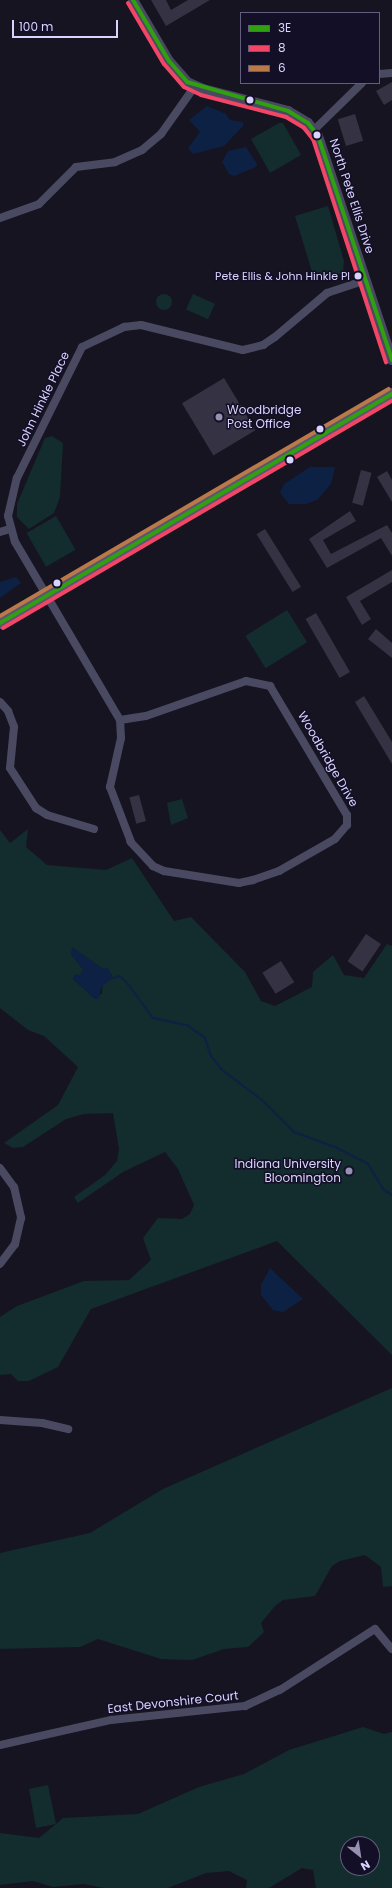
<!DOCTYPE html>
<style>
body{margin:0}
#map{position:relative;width:392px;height:1888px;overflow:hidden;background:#161421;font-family:Poppins,sans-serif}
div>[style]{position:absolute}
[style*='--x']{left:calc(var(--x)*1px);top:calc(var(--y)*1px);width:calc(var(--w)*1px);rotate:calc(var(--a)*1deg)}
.green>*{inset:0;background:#132c2d;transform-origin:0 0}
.round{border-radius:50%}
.water>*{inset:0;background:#0d2144}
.stream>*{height:2px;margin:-1px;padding:0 1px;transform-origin:1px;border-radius:1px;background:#0d2144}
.building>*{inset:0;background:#343243;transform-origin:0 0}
.minor>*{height:8px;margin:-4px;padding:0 4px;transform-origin:4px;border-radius:4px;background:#4a4962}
.tertiary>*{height:10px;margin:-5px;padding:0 5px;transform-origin:5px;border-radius:5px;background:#4a4962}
.primary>*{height:12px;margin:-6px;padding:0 6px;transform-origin:6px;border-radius:6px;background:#5e5373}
.bus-1>*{height:4px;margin:-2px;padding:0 2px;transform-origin:2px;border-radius:2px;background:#2fa010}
.bus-2>*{height:4px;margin:-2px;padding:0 2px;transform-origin:2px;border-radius:2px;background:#f34667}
.bus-3>*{height:4px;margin:-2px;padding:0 2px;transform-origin:2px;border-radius:2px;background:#b97949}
.dots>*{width:11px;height:11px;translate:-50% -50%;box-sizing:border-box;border:2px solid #130f26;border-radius:50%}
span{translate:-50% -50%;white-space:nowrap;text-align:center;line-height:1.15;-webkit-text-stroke:3px #130f26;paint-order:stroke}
.bus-label{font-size:11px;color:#d9d4ff}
.right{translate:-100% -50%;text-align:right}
.street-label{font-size:12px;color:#d9d4ff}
.poi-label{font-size:12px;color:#d9d4ff}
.left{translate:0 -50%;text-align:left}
.legend{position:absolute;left:240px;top:12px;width:140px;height:72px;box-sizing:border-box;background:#130f26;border:1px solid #625e7d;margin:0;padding:5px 7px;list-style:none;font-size:12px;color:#d9d4ff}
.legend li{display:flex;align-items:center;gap:8px;height:20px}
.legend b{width:20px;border:1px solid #625e7d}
.north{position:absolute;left:340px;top:1836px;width:40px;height:40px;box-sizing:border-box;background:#130f26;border:1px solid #625e7d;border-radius:50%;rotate:150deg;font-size:11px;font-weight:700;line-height:16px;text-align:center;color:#d9d4ff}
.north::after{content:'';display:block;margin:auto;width:14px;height:18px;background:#9591b1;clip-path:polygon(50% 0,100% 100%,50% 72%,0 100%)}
.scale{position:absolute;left:12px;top:20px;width:106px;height:18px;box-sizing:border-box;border:2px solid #d9d4ff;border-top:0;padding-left:5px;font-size:12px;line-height:14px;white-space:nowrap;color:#d9d4ff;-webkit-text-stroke:3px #130f26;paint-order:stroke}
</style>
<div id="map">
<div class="green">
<i style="clip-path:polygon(279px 123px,283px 123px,301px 155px,270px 173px,251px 139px)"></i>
<i style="clip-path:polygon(328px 206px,344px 261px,343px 273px,326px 280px,312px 272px,295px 216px)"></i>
<i style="left:193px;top:294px;width:24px;height:17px;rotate:24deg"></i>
<i class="round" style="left:156px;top:294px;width:16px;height:16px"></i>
<i style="clip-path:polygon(52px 436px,63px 443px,60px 497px,54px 513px,29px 529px,17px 517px,17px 504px,45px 438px)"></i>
<i style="left:56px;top:516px;width:39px;height:34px;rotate:60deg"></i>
<i style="left:287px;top:610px;width:38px;height:49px;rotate:58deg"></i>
<i style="clip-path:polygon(182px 799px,188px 818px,171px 825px,167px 803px)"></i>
<i style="clip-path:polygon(evenodd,28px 829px,26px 847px,47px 865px,106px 870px,132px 858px,174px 921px,191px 917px,245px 972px,261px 1001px,275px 1006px,312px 987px,313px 972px,333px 955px,344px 975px,364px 978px,387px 944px,392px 946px,392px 1355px,277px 1241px,91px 1309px,58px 1367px,29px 1381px,18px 1381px,11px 1374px,0 1375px,0 1317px,17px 1306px,84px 1281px,129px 1280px,151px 1260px,143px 1238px,158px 1218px,182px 1219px,190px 1214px,194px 1205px,178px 1169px,165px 1152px,123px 1172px,78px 1203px,74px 1197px,105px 1175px,117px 1161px,119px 1149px,113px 1113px,84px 1114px,66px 1119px,23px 1147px,13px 1148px,4px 1143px,58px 1105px,78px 1067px,44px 1036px,28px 1030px,0 1008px,0 830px,10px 843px,28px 829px,80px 953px,103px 969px,102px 993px,95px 999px,73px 979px,75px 975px,80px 976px,83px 969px,71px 954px,80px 953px)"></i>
<i style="clip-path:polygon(392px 1388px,392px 1586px,383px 1587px,381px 1567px,365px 1555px,340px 1561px,332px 1566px,315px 1596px,283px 1600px,275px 1606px,261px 1623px,264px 1632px,248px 1647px,224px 1649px,192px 1660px,161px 1659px,98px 1639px,80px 1647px,0 1649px,0 1553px,90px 1533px,163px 1489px)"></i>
<i style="clip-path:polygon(evenodd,363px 1727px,384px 1734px,392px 1732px,392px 1888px,316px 1888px,313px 1870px,302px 1868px,269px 1888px,246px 1888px,247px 1880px,229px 1871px,206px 1873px,168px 1888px,104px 1888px,83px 1884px,53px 1887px,33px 1881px,0 1885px,0 1833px,39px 1838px,56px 1824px,36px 1828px,29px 1789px,48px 1785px,56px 1824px,63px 1818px,138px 1814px,199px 1787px,244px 1774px,289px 1750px,363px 1727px,348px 1844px,372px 1844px,372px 1868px,348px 1868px,348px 1844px)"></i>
</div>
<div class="water">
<i style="clip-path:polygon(207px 106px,226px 114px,230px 120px,243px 122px,243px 126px,224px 146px,193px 154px,188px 148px,200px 132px,189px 120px)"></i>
<i style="clip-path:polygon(246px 147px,257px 164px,256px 167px,234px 176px,229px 174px,222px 162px,228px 151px)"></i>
<i style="clip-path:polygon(310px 467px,335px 467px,331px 484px,317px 500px,306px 504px,289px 504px,280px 493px,284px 484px)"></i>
<i style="clip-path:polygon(16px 577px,21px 583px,0 598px,0 582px)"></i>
<i style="clip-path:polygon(72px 947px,103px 969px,108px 968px,113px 978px,102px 986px,98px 999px,95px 999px,73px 979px,75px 974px,80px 976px,83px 969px,71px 954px)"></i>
<i style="clip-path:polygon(270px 1268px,303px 1299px,283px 1312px,273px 1310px,261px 1295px,261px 1285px)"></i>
</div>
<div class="stream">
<i style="--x:113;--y:978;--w:7;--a:-16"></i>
<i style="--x:120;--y:976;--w:11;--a:45"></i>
<i style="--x:128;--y:984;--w:42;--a:53.7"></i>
<i style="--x:153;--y:1018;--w:35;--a:12"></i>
<i style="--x:187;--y:1025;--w:22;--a:36"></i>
<i style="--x:205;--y:1038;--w:19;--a:72"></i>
<i style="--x:211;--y:1056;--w:16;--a:52"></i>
<i style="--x:221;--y:1069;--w:51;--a:37.1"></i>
<i style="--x:262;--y:1100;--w:45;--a:45"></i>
<i style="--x:294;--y:1132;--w:46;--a:20.4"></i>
<i style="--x:337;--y:1148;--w:35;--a:27"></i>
<i style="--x:368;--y:1164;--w:29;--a:59"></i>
<i style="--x:383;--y:1189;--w:11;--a:34"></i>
</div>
<div class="building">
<i style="clip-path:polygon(151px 0,166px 0,171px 10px,188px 0,210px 0,166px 26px)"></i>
<i style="clip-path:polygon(392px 82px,392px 100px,384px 105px,376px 91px)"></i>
<i style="left:355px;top:114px;width:28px;height:18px;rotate:73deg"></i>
<i style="left:224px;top:378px;width:61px;height:49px;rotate:59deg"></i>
<i style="left:361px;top:470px;width:11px;height:34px;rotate:15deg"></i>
<i style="clip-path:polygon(387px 471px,392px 480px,392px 502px,377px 477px)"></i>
<i style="clip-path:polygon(350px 511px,356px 521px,323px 540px,331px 554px,387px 525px,392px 533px,392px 556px,381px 538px,327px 568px,309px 539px)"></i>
<i style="left:265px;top:529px;width:68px;height:10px;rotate:58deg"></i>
<i style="clip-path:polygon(392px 570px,392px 582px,360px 601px,371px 619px,362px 625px,346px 597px)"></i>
<i style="left:316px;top:613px;width:68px;height:12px;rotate:60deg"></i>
<i style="clip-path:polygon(376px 629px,392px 643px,392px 658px,368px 639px)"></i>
<i style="clip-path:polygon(364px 696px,392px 742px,392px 764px,355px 702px)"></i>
<i style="left:139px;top:795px;width:27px;height:10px;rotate:75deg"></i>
<i style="left:366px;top:934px;width:18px;height:33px;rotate:34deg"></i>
<i style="left:281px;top:961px;width:25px;height:22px;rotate:58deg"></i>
</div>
<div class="minor">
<i style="--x:379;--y:74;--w:13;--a:-4"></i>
<i style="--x:314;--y:130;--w:67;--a:-44.4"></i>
<i style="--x:0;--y:218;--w:41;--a:-19.7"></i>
<i style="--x:39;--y:204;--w:52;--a:-45"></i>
<i style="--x:76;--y:167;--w:39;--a:-7"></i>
<i style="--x:115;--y:162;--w:30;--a:-24"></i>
<i style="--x:142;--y:150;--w:25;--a:-40"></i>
<i style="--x:161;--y:134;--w:59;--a:-54.7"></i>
<i style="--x:0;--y:532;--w:10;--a:-17"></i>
<i style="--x:246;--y:681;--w:25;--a:12"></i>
<i style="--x:270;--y:686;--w:150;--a:59.2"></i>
<i style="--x:347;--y:815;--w:10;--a:90"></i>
<i style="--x:347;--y:825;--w:18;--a:131"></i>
<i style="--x:335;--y:839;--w:64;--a:150.3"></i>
<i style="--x:279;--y:871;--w:28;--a:161"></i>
<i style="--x:253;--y:880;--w:14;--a:168"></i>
<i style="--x:239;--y:883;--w:76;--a:-170.9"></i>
<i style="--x:164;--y:871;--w:12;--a:-156"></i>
<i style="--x:153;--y:866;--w:33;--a:-133"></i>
<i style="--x:131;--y:842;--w:59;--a:-110.9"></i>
<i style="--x:110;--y:787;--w:50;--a:-77.3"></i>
<i style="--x:121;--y:738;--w:18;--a:-93"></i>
<i style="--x:120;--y:720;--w:26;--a:-9"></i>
<i style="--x:146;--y:716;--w:106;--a:-19.3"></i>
<i style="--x:0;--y:702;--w:12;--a:48"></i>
<i style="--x:8;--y:711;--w:17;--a:69"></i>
<i style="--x:14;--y:727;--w:41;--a:95.6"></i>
<i style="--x:10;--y:768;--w:48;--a:57"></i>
<i style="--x:36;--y:808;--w:13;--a:32"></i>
<i style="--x:47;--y:815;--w:49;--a:16.6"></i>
<i style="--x:120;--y:720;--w:207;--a:-120.5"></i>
<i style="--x:15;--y:542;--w:27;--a:-105"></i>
<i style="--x:8;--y:516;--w:39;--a:-77"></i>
<i style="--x:17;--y:478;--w:146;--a:-63.6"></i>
<i style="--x:82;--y:347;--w:47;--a:-25.5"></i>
<i style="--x:124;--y:327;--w:17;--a:-7"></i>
<i style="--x:141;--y:325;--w:105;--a:13.8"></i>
<i style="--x:243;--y:350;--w:21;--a:-14"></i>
<i style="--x:263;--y:345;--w:14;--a:-34"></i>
<i style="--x:275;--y:337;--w:68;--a:-40.2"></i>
<i style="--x:327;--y:293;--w:41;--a:-18.4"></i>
<i style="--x:0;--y:1168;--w:24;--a:54"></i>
<i style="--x:14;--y:1187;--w:32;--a:77"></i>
<i style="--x:21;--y:1218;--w:27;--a:103"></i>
<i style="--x:15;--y:1244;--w:25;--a:127"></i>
<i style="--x:0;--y:1420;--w:42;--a:4.1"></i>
<i style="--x:42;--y:1423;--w:27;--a:13"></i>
<i style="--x:0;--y:1745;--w:114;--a:-12.7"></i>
<i style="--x:111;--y:1720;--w:135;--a:-6"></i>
<i style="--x:245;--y:1706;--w:38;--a:-25"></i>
<i style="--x:280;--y:1690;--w:113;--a:-32.7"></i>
<i style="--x:375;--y:1629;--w:26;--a:50"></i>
</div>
<div class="tertiary">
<i style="--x:133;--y:0;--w:71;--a:59.5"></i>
<i style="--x:169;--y:61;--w:28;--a:49"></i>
<i style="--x:187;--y:82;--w:17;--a:24"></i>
<i style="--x:203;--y:89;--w:88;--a:14.5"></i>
<i style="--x:288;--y:111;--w:23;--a:31"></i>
<i style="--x:308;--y:123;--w:16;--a:52"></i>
<i style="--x:318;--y:136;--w:236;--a:71.7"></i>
</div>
<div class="primary">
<i style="--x:0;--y:623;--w:454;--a:-30.3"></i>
</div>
<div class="bus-1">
<i style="--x:133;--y:0;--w:71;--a:59.5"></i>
<i style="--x:169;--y:61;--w:28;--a:49"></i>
<i style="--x:187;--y:82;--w:105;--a:16"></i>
<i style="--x:288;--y:111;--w:23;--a:31"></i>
<i style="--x:308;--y:123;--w:16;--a:52"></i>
<i style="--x:318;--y:136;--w:236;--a:71.7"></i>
<i style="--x:0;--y:623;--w:454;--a:-30.3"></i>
</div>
<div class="bus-2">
<i style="--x:128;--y:3;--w:71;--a:59.5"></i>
<i style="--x:164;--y:64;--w:30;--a:49"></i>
<i style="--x:184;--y:87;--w:19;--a:25"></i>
<i style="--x:201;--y:95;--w:88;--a:14.5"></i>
<i style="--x:286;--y:117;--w:21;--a:31"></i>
<i style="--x:304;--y:128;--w:14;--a:51"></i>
<i style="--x:313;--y:139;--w:235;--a:71.9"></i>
<i style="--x:3;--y:628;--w:450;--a:-30.3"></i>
</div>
<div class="bus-3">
<i style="--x:0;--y:616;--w:450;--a:-30.3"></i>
</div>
<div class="dots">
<i style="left:250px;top:100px;background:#d9d4ff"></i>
<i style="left:317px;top:135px;background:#d9d4ff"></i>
<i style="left:358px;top:276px;background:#d9d4ff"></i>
<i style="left:219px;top:417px;background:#9591b1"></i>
<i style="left:320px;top:429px;background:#d9d4ff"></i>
<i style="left:290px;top:460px;background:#d9d4ff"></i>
<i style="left:57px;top:583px;background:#d9d4ff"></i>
<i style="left:349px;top:1171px;background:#9591b1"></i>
</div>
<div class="bus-label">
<span class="right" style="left:350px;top:276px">Pete Ellis &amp; John Hinkle Pl</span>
</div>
<div class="street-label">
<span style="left:352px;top:196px;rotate:72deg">North Pete Ellis Drive</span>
<span style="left:43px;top:399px;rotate:-64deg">John Hinkle Place</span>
<span style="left:328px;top:759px;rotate:60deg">Woodbridge Drive</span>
<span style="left:173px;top:1702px;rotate:-6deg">East Devonshire Court</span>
</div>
<div class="poi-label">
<span class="left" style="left:227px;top:417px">Woodbridge<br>Post Office</span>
<span class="right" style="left:341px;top:1171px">Indiana University<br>Bloomington</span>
</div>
<ul class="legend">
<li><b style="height:5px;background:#2fa010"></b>3E</li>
<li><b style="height:5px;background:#f34667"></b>8</li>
<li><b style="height:5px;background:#b97949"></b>6</li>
</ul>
<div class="north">N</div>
<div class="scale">100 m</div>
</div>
